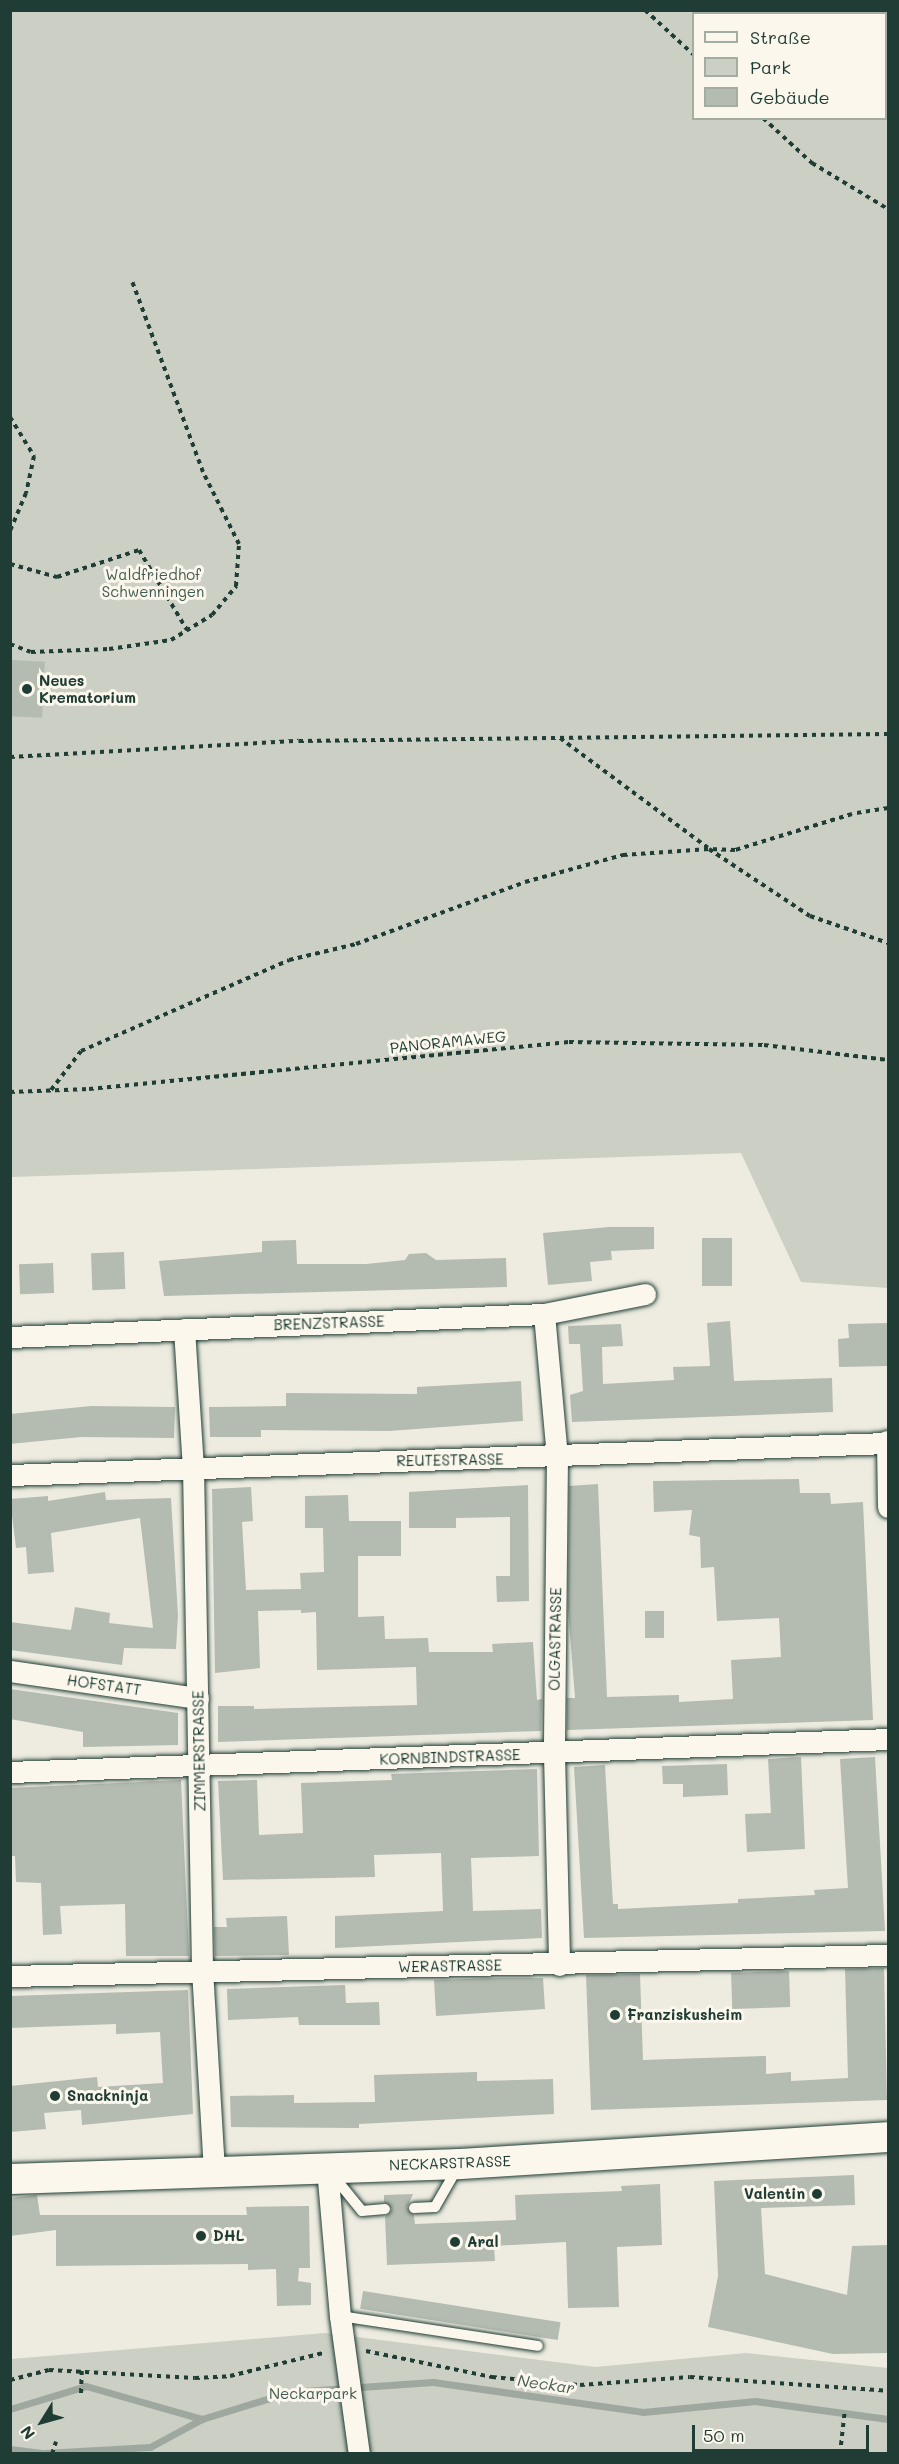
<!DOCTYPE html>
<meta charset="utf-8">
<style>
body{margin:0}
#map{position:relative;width:899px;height:2464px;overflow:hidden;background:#eeece1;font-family:Mali,sans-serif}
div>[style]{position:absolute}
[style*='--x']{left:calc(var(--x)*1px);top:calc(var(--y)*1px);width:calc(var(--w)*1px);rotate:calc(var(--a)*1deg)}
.green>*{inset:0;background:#cbcfc4}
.stream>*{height:7px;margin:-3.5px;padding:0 3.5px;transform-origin:3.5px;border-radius:3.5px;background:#9fa89f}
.building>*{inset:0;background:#b4bbb0;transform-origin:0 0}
.path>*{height:4px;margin-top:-2px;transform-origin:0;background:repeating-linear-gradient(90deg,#1f3d34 0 4.5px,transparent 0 9px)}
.roads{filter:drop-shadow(0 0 2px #1f3d34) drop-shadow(0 0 2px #1f3d34)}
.lane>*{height:10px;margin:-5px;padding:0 5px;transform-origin:5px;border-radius:5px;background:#fbf7ec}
.street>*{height:21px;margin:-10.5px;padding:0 10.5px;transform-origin:10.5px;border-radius:10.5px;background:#fbf7ec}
.secondary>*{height:30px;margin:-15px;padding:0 15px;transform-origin:15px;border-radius:15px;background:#fbf7ec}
.dots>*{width:16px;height:16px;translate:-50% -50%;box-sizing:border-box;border:3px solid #fbf7ec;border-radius:50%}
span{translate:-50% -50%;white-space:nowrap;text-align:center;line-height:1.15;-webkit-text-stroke:6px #fbf7ec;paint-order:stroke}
.park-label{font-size:15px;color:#415a51}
.poi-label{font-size:15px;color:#1f3d34;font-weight:700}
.left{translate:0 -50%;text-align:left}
.right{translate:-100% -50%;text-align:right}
.street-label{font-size:15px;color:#1f3d34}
.water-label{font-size:16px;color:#455d54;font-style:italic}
.frame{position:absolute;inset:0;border:12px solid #1f3d34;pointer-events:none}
.legend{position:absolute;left:692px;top:12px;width:195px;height:108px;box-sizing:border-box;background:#fbf7ec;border:2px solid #a3ada2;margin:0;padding:8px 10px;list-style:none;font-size:18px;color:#1f3d34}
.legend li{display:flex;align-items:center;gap:12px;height:30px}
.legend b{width:30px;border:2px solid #a3ada2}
.north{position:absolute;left:12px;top:2392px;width:60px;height:60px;-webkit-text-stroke:4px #fbf7ec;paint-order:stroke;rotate:233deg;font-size:16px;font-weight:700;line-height:24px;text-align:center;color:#1f3d34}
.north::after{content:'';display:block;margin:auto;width:21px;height:27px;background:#1f3d34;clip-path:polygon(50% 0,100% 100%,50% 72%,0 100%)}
.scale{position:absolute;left:692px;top:2425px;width:177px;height:27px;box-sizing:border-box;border:3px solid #1f3d34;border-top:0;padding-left:8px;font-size:18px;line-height:21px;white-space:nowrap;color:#1f3d34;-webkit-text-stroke:4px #fbf7ec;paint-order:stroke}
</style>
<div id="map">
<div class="green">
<i style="clip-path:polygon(evenodd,11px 11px,888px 11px,888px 1288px,801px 1282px,741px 1153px,11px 1177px,11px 11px,694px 14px,886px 14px,886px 118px,694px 118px,694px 14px)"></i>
<i style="clip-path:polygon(325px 2333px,595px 2367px,746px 2353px,888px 2368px,888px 2453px,11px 2454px,11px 2359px)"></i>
</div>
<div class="stream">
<i style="--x:10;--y:2409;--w:79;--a:-16.8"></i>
<i style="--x:86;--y:2386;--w:121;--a:15.9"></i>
<i style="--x:202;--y:2419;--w:91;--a:-17.2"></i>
<i style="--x:289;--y:2392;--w:144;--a:-4"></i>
<i style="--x:433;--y:2382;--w:212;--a:8.1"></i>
<i style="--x:643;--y:2412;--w:113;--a:-5.6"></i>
<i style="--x:755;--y:2401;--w:134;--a:7.7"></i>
<i style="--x:10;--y:2449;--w:34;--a:7"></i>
<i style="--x:44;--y:2453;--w:106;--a:-3.2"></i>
<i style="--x:150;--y:2447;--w:59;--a:-28.3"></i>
</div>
<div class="building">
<i style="left:10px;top:660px;width:35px;height:56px;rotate:3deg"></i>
<i style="clip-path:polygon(609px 1227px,654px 1227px,654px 1249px,611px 1251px,612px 1260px,590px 1262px,592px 1281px,548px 1285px,543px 1233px)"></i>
<i style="left:702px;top:1238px;width:30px;height:48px"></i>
<i style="clip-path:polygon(296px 1240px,297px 1264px,366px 1264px,405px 1260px,409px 1254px,426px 1253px,436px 1260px,506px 1258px,507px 1287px,164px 1296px,159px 1261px,262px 1252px,262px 1241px)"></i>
<i style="left:124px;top:1252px;width:37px;height:33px;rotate:88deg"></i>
<i style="left:53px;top:1263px;width:30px;height:34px;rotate:88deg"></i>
<i style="clip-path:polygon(730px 1321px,734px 1381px,832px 1378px,833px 1412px,572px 1422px,570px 1395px,583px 1391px,580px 1344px,569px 1344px,568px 1326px,621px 1324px,623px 1346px,602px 1347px,603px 1384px,674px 1380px,673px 1367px,710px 1366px,707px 1323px)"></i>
<i style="clip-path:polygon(888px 1323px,888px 1366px,839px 1367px,838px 1339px,849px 1338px,848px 1324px)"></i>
<i style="clip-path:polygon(521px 1381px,523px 1421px,389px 1431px,261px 1430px,261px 1437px,210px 1437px,209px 1407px,286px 1406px,286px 1393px,417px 1394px,417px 1387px)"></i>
<i style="clip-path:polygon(91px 1406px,175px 1407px,174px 1438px,81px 1437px,10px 1444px,10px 1414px)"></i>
<i style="clip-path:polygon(799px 1479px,800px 1493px,830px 1493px,831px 1504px,863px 1502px,873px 1720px,567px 1730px,567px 1698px,575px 1698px,568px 1609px,569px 1486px,598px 1484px,607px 1697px,679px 1695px,679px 1702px,733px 1699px,731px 1660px,781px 1657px,779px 1618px,717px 1621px,714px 1567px,701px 1568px,700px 1537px,689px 1535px,692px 1510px,654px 1512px,653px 1481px)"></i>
<i style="clip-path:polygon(528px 1485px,529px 1601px,497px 1602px,496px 1576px,510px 1576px,510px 1517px,456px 1518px,456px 1528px,409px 1528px,409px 1492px)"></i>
<i style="clip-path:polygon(251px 1487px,253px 1521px,242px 1522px,246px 1590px,301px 1589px,300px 1573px,324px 1572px,323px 1528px,305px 1528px,305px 1496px,348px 1495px,349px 1521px,401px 1521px,401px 1556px,358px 1556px,358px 1617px,384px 1616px,385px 1639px,428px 1638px,429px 1652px,493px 1652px,492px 1644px,533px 1642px,537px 1700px,542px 1699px,541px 1731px,218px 1742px,218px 1706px,254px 1706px,254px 1709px,417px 1705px,416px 1667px,317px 1670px,316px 1612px,301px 1613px,301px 1610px,258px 1611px,260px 1668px,215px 1673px,212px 1489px)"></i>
<i style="clip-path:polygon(105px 1492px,106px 1500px,171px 1498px,178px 1615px,176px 1649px,124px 1648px,122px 1665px,10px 1650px,10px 1622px,71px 1630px,75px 1607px,110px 1613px,109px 1623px,153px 1628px,140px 1518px,51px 1533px,54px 1572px,28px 1574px,26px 1547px,16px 1548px,10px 1499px,48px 1496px,48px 1501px)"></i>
<i style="left:645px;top:1611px;width:19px;height:27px"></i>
<i style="clip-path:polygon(10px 1689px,178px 1713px,178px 1745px,83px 1747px,83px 1732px,10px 1719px)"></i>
<i style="clip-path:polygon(801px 1757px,805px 1849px,747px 1852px,745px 1814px,771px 1813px,768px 1759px)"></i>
<i style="clip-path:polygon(875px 1757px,885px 1931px,584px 1938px,574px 1767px,605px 1765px,613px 1904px,618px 1904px,618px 1909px,738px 1903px,738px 1899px,815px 1895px,814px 1890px,848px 1888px,840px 1759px)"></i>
<i style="clip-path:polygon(727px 1764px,728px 1795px,683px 1797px,683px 1784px,663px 1784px,662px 1766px)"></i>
<i style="clip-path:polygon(537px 1769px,539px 1856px,471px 1858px,473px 1911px,541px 1909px,542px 1938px,335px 1948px,335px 1916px,443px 1911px,441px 1853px,374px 1855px,375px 1877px,223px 1880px,218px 1781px,257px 1780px,259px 1835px,303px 1833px,301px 1783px,392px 1780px,391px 1774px)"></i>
<i style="clip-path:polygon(181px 1780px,189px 1956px,126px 1956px,125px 1904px,60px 1906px,62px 1934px,43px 1935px,41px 1883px,16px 1882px,15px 1856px,10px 1856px,10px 1788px)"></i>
<i style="clip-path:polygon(287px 1916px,289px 1955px,215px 1956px,214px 1927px,227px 1927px,226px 1918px)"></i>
<i style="clip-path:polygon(884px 1968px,887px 2100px,591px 2110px,586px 1975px,640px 1974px,643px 2060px,766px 2056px,766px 2074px,791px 2072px,791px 2081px,848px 2078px,845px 1969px)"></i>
<i style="left:789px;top:1971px;width:36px;height:58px;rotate:88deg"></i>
<i style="clip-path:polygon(499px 1978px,543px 1978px,545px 2009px,436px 2016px,434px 1980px)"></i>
<i style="clip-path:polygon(345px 1985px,346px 2003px,379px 2002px,380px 2025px,299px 2025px,298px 2017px,228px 2020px,227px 1989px)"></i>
<i style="clip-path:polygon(188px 1990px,193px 2114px,82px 2125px,81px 2110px,44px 2113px,46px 2129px,10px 2132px,10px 2086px,97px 2077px,98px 2087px,163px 2083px,160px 2032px,116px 2034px,116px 2024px,10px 2028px,10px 1996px)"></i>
<i style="clip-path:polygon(477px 2072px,477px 2081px,553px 2079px,554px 2114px,359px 2124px,359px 2128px,231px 2127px,230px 2096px,294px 2095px,294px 2103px,375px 2102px,374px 2075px)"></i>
<i style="clip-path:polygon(854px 2175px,855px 2205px,761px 2208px,765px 2274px,847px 2295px,852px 2246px,888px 2245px,888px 2353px,833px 2354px,708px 2327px,718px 2276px,714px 2181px)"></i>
<i style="clip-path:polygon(660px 2184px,662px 2245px,617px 2247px,619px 2307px,568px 2308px,566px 2242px,494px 2246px,495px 2261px,387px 2265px,385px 2217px,392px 2209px,384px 2202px,384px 2195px,413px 2194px,407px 2208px,414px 2215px,415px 2224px,516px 2220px,515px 2195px,622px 2191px,621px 2186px)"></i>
<i style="clip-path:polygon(37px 2195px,40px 2215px,247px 2215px,246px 2207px,309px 2206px,310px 2268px,299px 2268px,298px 2281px,311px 2283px,311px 2305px,277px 2306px,276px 2269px,248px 2270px,248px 2264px,56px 2266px,56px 2230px,10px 2236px,10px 2198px)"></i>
<i style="left:363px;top:2291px;width:200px;height:18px;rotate:9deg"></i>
</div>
<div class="path">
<i style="--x:645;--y:10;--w:67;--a:42.6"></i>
<i style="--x:763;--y:118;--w:67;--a:42.6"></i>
<i style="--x:812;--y:163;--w:89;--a:31.2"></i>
<i style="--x:10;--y:417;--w:46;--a:58.4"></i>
<i style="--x:34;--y:456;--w:38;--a:102"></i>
<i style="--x:26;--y:493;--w:41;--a:112.8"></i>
<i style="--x:10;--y:564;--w:49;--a:15.5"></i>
<i style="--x:57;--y:577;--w:86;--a:-18.2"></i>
<i style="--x:139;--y:550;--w:93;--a:59"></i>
<i style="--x:10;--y:644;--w:22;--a:21"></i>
<i style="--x:31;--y:652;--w:78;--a:-2.2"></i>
<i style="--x:109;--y:649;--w:63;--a:-8.3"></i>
<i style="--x:171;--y:640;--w:48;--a:-31.4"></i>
<i style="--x:212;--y:615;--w:38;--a:-50"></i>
<i style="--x:236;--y:586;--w:42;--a:-85.9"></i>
<i style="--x:239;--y:544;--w:80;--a:-116.6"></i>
<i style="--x:203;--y:472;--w:204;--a:-110.4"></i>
<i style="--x:560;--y:738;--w:184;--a:36.6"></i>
<i style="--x:10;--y:757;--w:289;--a:-3.2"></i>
<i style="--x:299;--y:741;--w:589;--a:-0.68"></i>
<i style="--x:888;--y:808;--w:36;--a:171"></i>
<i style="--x:852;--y:814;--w:122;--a:162.9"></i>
<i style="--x:735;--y:850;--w:26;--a:-178"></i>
<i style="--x:709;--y:849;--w:121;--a:33.6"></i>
<i style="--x:810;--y:916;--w:83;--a:19.1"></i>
<i style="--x:51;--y:1090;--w:49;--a:-52.4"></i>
<i style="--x:81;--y:1051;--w:227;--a:-23.6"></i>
<i style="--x:289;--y:960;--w:69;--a:-13.4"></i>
<i style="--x:356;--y:944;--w:180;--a:-20.1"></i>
<i style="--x:525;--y:882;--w:102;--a:-15.4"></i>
<i style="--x:623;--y:855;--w:86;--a:-4"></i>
<i style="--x:10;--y:1092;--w:79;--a:-2.2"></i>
<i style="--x:89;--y:1089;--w:482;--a:-5.6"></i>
<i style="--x:569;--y:1042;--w:195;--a:0.9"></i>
<i style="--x:764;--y:1045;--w:125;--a:6.9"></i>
<i style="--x:366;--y:2351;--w:129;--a:11.7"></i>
<i style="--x:492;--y:2377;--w:88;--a:5.2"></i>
<i style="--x:580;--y:2385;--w:110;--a:-4.2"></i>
<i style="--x:690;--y:2377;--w:198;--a:4"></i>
<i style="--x:10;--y:2380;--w:40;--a:-14.4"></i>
<i style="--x:49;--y:2370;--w:146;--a:3.1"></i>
<i style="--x:195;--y:2378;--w:35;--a:-3"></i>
<i style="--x:230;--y:2376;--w:96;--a:-13.9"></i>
<i style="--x:81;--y:2393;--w:24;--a:-88"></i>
<i style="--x:52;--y:2454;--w:13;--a:-72"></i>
<i style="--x:840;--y:2454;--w:45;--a:-83.7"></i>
</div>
<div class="roads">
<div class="lane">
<i style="--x:331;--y:2173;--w:49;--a:50.8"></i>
<i style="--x:362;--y:2211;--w:23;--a:-5"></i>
<i style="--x:414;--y:2208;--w:21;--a:-3"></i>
<i style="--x:435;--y:2207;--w:46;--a:-60.1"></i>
<i style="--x:340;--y:2316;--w:200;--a:8.6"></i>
</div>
<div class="street">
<i style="--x:544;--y:1314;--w:144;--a:84.8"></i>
<i style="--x:557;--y:1457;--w:297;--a:90.6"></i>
<i style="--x:554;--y:1754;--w:211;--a:88.6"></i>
<i style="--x:184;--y:1329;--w:138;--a:86.3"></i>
<i style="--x:193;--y:1467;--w:502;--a:88.97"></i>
<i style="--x:202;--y:1969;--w:204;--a:86.6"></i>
<i style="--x:10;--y:1337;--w:534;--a:-2.47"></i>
<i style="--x:544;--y:1314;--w:103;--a:-11.2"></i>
<i style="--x:887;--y:1441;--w:66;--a:89.1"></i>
<i style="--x:10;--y:1475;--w:879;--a:-2.09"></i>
<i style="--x:10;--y:1671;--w:190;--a:8.2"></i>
<i style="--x:10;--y:1772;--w:879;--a:-2.15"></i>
<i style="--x:10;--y:1976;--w:878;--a:-1.37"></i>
<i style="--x:327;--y:2168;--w:149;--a:85"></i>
<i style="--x:340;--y:2316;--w:139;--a:82.2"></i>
</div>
<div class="secondary">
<i style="--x:10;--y:2179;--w:450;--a:-1.9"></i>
<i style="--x:460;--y:2164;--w:429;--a:-3.6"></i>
</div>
</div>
<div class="dots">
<i style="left:27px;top:689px;background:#1f3d34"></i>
<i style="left:615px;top:2015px;background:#1f3d34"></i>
<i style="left:55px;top:2096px;background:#1f3d34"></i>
<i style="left:817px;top:2194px;background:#1f3d34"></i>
<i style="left:201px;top:2236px;background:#1f3d34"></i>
<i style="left:455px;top:2242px;background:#1f3d34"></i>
</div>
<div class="park-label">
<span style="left:153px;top:583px">Waldfriedhof<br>Schwenningen</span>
<span style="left:313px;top:2394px">Neckarpark</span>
</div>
<div class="poi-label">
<span class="left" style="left:39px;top:689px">Neues<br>Krematorium</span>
<span class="left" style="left:627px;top:2015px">Franziskusheim</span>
<span class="left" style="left:67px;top:2096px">Snackninja</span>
<span class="right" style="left:805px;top:2194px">Valentin</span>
<span class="left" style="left:213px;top:2236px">DHL</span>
<span class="left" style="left:467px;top:2242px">Aral</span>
</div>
<div class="street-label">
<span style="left:448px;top:1042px;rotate:-6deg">PANORAMAWEG</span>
<span style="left:329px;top:1323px;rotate:-2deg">BRENZSTRASSE</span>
<span style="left:450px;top:1460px;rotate:-1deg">REUTESTRASSE</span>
<span style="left:555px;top:1639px;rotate:-89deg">OLGASTRASSE</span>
<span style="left:104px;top:1685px;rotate:8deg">HOFSTATT</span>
<span style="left:199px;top:1751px;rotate:-91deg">ZIMMERSTRASSE</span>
<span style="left:450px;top:1757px;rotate:-2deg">KORNBINDSTRASSE</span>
<span style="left:450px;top:1966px;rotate:-1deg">WERASTRASSE</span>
<span style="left:450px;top:2163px;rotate:-2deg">NECKARSTRASSE</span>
</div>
<div class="water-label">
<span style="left:546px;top:2384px;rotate:8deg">Neckar</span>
</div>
<div class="frame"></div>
<ul class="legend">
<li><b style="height:8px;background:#fbf7ec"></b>Straße</li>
<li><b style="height:16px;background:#cbcfc4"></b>Park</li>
<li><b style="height:16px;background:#b4bbb0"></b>Gebäude</li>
</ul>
<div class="north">N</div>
<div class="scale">50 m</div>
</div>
